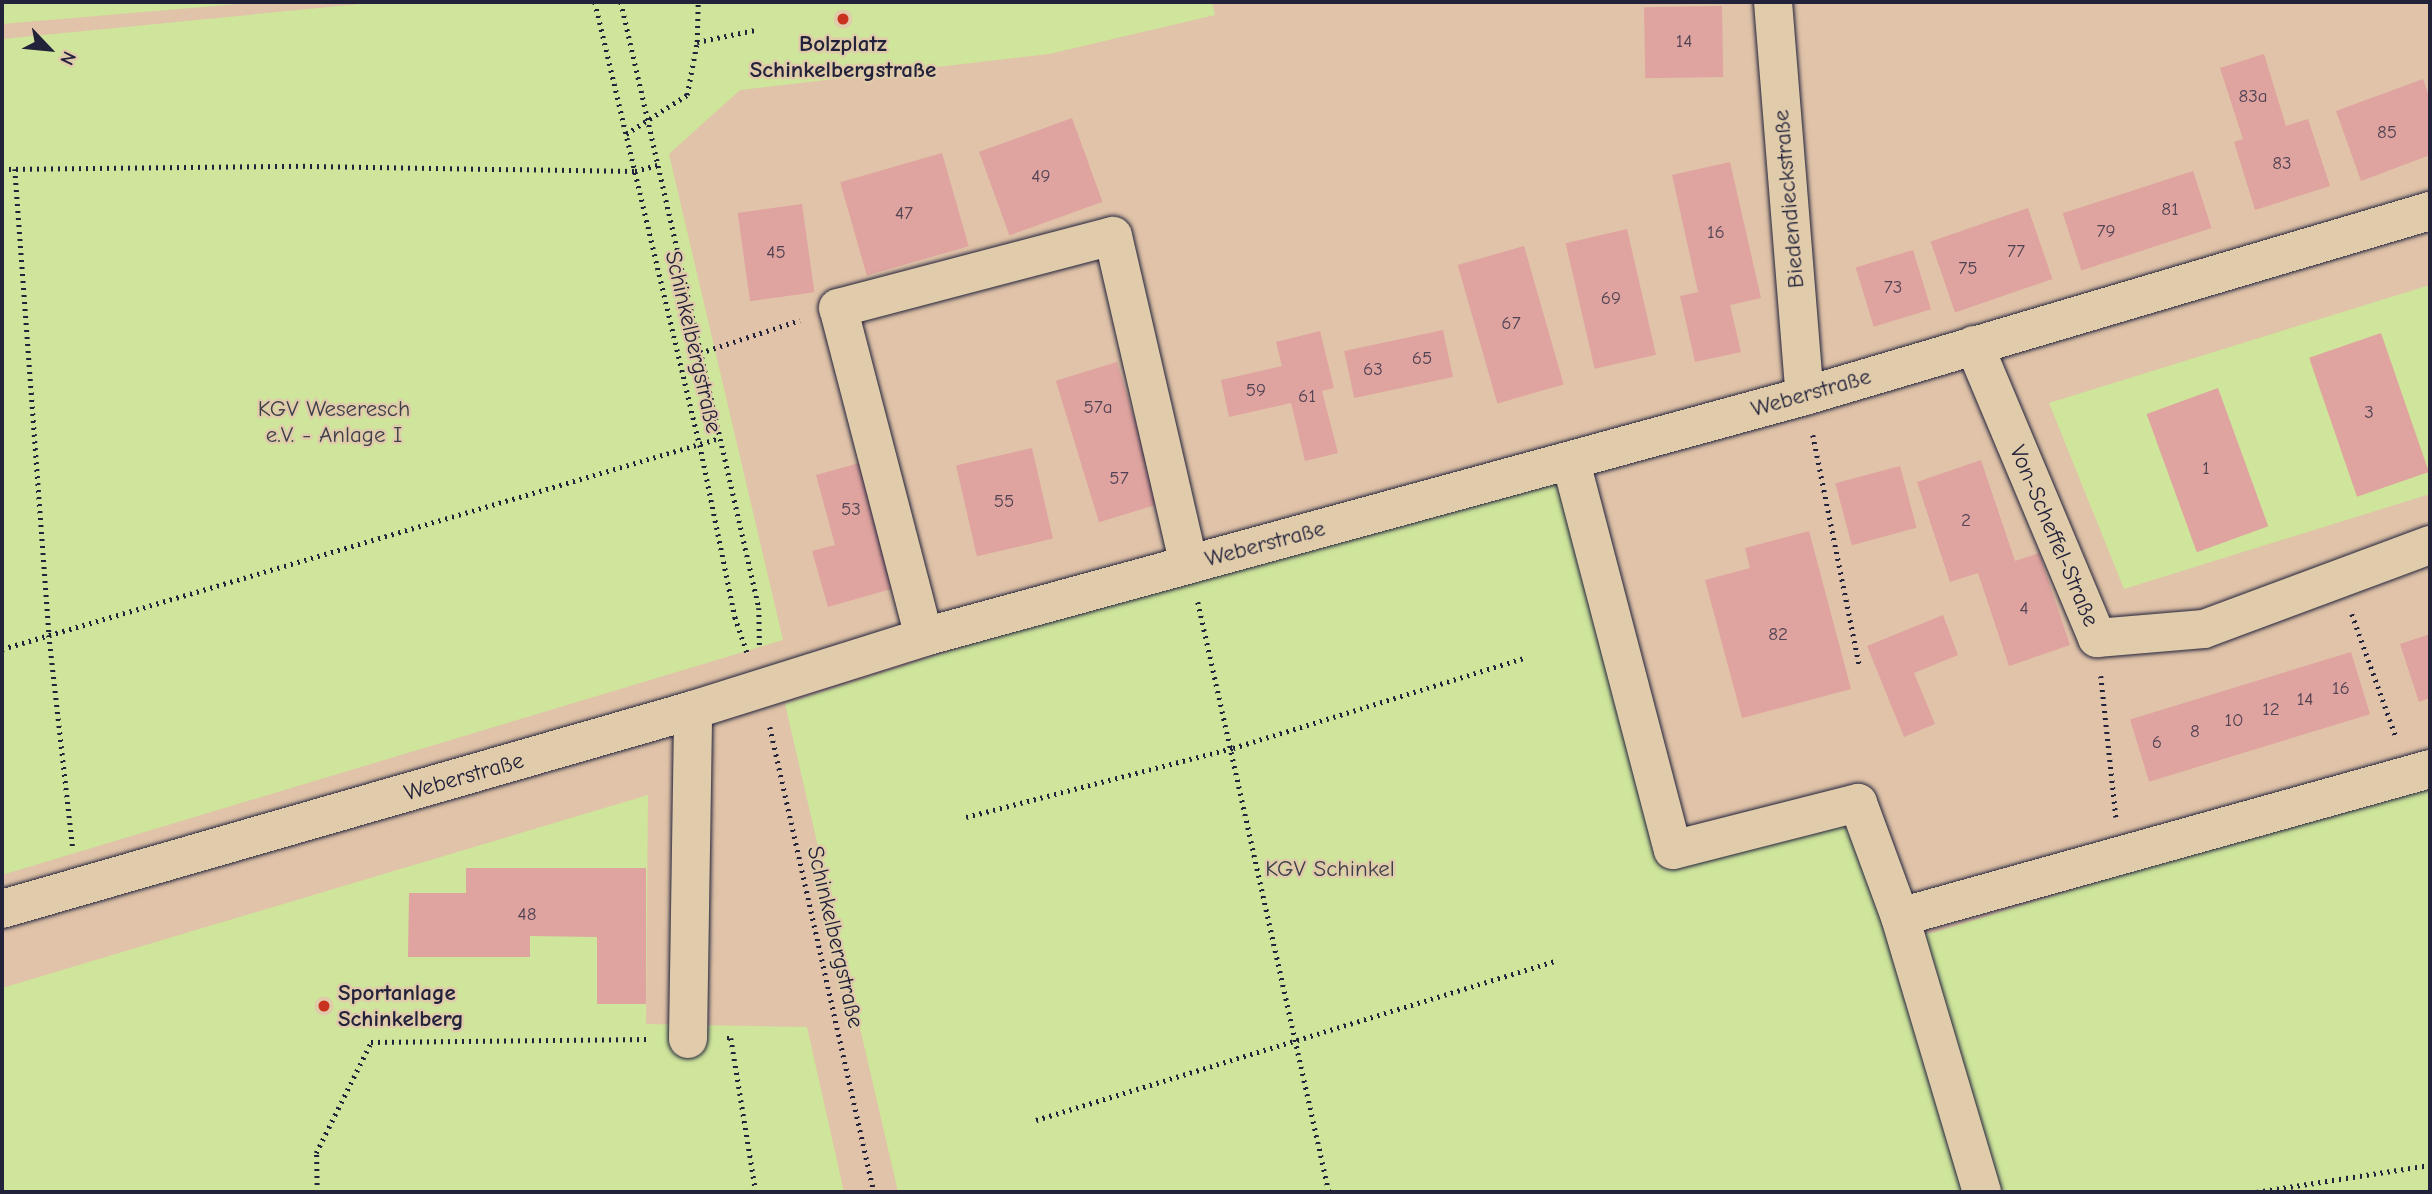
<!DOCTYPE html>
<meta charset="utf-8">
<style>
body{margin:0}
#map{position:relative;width:2432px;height:1194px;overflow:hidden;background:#e0c3a8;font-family:"Comic Neue",sans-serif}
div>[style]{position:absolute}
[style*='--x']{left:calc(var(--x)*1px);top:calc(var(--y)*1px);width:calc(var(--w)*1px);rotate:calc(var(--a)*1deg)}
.green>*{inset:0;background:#cee59b}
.building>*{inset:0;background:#dfa49f;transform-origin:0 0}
.path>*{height:4.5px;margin-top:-2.25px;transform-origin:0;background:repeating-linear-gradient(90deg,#22223b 0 2px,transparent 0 7px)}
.roads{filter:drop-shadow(0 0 2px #22223b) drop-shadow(0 0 2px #22223b)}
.minor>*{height:38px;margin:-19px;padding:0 19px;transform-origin:19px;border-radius:19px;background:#e0cbaa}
.dots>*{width:19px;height:19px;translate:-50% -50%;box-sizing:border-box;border:4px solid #e0cbaa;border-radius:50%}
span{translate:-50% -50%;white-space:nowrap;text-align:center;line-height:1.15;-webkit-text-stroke:5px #e0cbaa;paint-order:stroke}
.number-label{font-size:19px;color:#514254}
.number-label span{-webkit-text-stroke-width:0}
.poi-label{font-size:23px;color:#22223b;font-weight:700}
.left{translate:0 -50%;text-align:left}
.street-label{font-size:23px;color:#22223b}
.park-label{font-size:23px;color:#3c3f49}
.frame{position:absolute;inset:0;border:4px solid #22223b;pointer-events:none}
.north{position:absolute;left:14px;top:14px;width:70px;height:70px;-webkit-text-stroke:5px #e0cbaa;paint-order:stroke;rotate:116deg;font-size:19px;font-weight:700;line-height:28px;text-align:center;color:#22223b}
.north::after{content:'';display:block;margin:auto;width:24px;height:32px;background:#22223b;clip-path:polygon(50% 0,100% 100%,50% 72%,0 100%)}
</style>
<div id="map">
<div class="green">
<i style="clip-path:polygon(2px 2px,263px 2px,2px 24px)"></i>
<i style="clip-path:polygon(380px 2px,1212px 2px,1215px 15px,1049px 54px,740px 90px,669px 154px,783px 640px,2px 875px,2px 39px)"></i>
<i style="clip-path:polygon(2430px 285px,2430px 494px,2124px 589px,2049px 403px)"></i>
<i style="clip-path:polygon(1553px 457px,1665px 865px,1850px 822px,1891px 935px,1933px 933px,2430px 779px,2430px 1192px,898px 1192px,785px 704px)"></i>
<i style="clip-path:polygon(648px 795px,646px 1024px,807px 1027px,844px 1192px,2px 1192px,2px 988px)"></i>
</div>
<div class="building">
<i style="left:1722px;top:6px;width:71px;height:78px;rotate:89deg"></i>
<i style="clip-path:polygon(2264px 54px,2286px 126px,2308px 119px,2330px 186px,2255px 210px,2234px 142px,2243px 139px,2220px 68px)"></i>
<i style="clip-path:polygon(2423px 79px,2430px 99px,2430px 155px,2361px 181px,2336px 111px)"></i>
<i style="left:1072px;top:118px;width:89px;height:99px;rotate:70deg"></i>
<i style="left:942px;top:153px;width:97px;height:106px;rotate:74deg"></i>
<i style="clip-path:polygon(1730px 162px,1761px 298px,1730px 305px,1741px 352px,1695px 362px,1680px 296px,1698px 292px,1672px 175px)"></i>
<i style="left:2193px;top:171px;width:60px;height:137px;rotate:72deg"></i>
<i style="left:802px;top:204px;width:89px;height:65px;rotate:82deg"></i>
<i style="left:2028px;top:208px;width:75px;height:103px;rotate:71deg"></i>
<i style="left:1627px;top:229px;width:129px;height:63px;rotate:77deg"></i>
<i style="left:1524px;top:246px;width:144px;height:69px;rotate:74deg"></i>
<i style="left:1913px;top:250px;width:62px;height:60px;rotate:73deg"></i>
<i style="left:1443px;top:330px;width:48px;height:101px;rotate:78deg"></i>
<i style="clip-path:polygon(1320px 331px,1334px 388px,1322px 391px,1338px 453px,1305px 461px,1291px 403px,1229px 417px,1221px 380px,1282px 366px,1276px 342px)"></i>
<i style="left:2381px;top:333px;width:147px;height:76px;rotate:71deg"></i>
<i style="left:1117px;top:362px;width:148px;height:64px;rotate:73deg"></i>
<i style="left:2218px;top:388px;width:147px;height:76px;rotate:70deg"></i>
<i style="left:1032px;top:448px;width:93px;height:78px;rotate:77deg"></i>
<i style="clip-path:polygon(1981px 460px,2015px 561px,2039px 553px,2070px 645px,2009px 666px,1978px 573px,1950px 582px,1917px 482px)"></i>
<i style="clip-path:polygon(863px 462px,898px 587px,828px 607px,812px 551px,835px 545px,816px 475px)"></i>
<i style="left:1900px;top:466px;width:64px;height:67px;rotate:75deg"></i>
<i style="clip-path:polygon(1809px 531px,1851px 689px,1742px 718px,1705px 580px,1750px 568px,1745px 548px)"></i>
<i style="clip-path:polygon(1943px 615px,1958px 655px,1914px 673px,1935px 724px,1904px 737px,1867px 646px)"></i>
<i style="clip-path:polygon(2430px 634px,2430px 698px,2419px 702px,2400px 644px)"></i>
<i style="left:2351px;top:652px;width:65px;height:231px;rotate:73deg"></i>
<i style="clip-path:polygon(466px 868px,646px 868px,646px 1004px,597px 1004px,597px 937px,530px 936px,530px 957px,408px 957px,409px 893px,466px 893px)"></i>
</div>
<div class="path">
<i style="--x:595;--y:2;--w:455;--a:76.7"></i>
<i style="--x:700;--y:445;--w:176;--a:78.5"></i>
<i style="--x:735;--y:617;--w:37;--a:71"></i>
<i style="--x:621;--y:2;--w:622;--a:77.17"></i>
<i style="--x:759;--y:608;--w:39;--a:89"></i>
<i style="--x:697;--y:42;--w:59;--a:-11.7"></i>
<i style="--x:626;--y:134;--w:72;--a:-32.6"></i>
<i style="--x:687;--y:95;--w:54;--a:-79.3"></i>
<i style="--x:697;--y:42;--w:40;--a:-88.6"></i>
<i style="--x:2;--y:169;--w:308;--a:-0.6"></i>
<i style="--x:310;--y:166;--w:325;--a:0.9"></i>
<i style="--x:635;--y:171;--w:23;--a:-15"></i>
<i style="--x:15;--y:169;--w:467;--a:85.8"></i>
<i style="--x:49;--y:635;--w:216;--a:83.6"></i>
<i style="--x:700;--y:353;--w:105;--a:-18.3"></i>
<i style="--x:1813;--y:435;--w:234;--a:78.6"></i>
<i style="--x:1198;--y:602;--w:604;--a:77.48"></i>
<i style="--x:2352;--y:614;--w:131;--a:70.3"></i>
<i style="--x:2;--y:649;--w:748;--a:-16.38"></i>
<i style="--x:2101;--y:676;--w:142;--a:83.9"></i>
<i style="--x:770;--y:727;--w:476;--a:77.4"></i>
<i style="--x:966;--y:817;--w:276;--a:-14.5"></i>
<i style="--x:1233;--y:748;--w:305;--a:-17.2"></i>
<i style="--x:727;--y:1038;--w:4;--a:0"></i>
<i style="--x:731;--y:1038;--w:156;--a:80.8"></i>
<i style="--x:1036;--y:1120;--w:543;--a:-17.03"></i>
<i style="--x:317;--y:1192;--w:39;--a:-91"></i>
<i style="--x:316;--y:1153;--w:124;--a:-63.6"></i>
<i style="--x:371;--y:1042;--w:280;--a:-0.6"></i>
<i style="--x:2256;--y:1192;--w:176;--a:-8.8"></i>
</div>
<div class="roads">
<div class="minor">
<i style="--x:1773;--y:2;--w:395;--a:85.4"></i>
<i style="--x:1974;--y:345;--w:318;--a:67.2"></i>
<i style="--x:2097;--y:638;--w:107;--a:-4.8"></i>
<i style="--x:2204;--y:629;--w:241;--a:-20.4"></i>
<i style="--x:1571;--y:462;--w:401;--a:75.3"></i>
<i style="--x:1673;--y:850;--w:191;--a:-14.3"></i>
<i style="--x:1858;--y:803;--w:121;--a:69.8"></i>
<i style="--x:1900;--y:917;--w:287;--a:73.4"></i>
<i style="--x:924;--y:637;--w:340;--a:-104.6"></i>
<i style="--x:838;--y:308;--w:284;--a:-14.7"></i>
<i style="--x:1113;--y:236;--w:337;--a:77"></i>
<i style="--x:2;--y:909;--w:719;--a:-16.07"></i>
<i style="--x:693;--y:710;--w:242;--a:-17.5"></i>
<i style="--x:924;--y:637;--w:913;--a:-15.3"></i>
<i style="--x:1805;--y:396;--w:652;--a:-16.49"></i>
<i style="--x:1900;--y:917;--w:550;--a:-15.6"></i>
<i style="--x:688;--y:1039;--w:329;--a:-89.1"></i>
</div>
</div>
<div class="dots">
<i style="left:843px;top:19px;background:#c8321e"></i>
<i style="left:324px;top:1006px;background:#c8321e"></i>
</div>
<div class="number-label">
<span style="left:1684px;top:42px">14</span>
<span style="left:2253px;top:97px">83a</span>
<span style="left:2387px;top:133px">85</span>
<span style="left:2282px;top:164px">83</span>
<span style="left:1041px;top:177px">49</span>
<span style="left:2170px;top:210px">81</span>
<span style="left:904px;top:214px">47</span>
<span style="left:2106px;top:232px">79</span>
<span style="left:1716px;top:233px">16</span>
<span style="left:2016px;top:252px">77</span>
<span style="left:776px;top:253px">45</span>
<span style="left:1968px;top:269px">75</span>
<span style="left:1893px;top:288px">73</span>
<span style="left:1611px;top:299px">69</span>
<span style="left:1511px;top:324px">67</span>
<span style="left:1422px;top:359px">65</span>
<span style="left:1373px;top:370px">63</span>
<span style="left:1256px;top:391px">59</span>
<span style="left:1307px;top:397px">61</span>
<span style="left:1098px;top:408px">57a</span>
<span style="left:2369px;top:413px">3</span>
<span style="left:2206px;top:469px">1</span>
<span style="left:1119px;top:479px">57</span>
<span style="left:1004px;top:502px">55</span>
<span style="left:851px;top:510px">53</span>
<span style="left:1966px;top:521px">2</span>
<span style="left:2024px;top:609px">4</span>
<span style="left:1778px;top:635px">82</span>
<span style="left:2341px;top:689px">16</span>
<span style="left:2305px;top:700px">14</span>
<span style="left:2271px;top:710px">12</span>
<span style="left:2234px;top:721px">10</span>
<span style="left:2195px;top:732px">8</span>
<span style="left:2157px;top:743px">6</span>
<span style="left:527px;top:915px">48</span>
</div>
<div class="poi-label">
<span style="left:843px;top:57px">Bolzplatz<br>Schinkelbergstraße</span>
<span class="left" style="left:338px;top:1006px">Sportanlage<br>Schinkelberg</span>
</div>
<div class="street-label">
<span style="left:1789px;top:199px;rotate:-95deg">Biedendieckstraße</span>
<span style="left:693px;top:342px;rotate:77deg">Schinkelbergstraße</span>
<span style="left:1811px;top:393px;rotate:-16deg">Weberstraße</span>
<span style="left:2054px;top:536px;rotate:67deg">Von-Scheffel-Straße</span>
<span style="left:1265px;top:544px;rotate:-15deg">Weberstraße</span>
<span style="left:464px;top:777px;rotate:-16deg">Weberstraße</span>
<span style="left:835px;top:937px;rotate:77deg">Schinkelbergstraße</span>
</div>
<div class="park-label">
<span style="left:334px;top:422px">KGV Weseresch<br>e.V. - Anlage I</span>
<span style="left:1330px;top:869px">KGV Schinkel</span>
</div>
<div class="frame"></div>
<div class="north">N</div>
</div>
